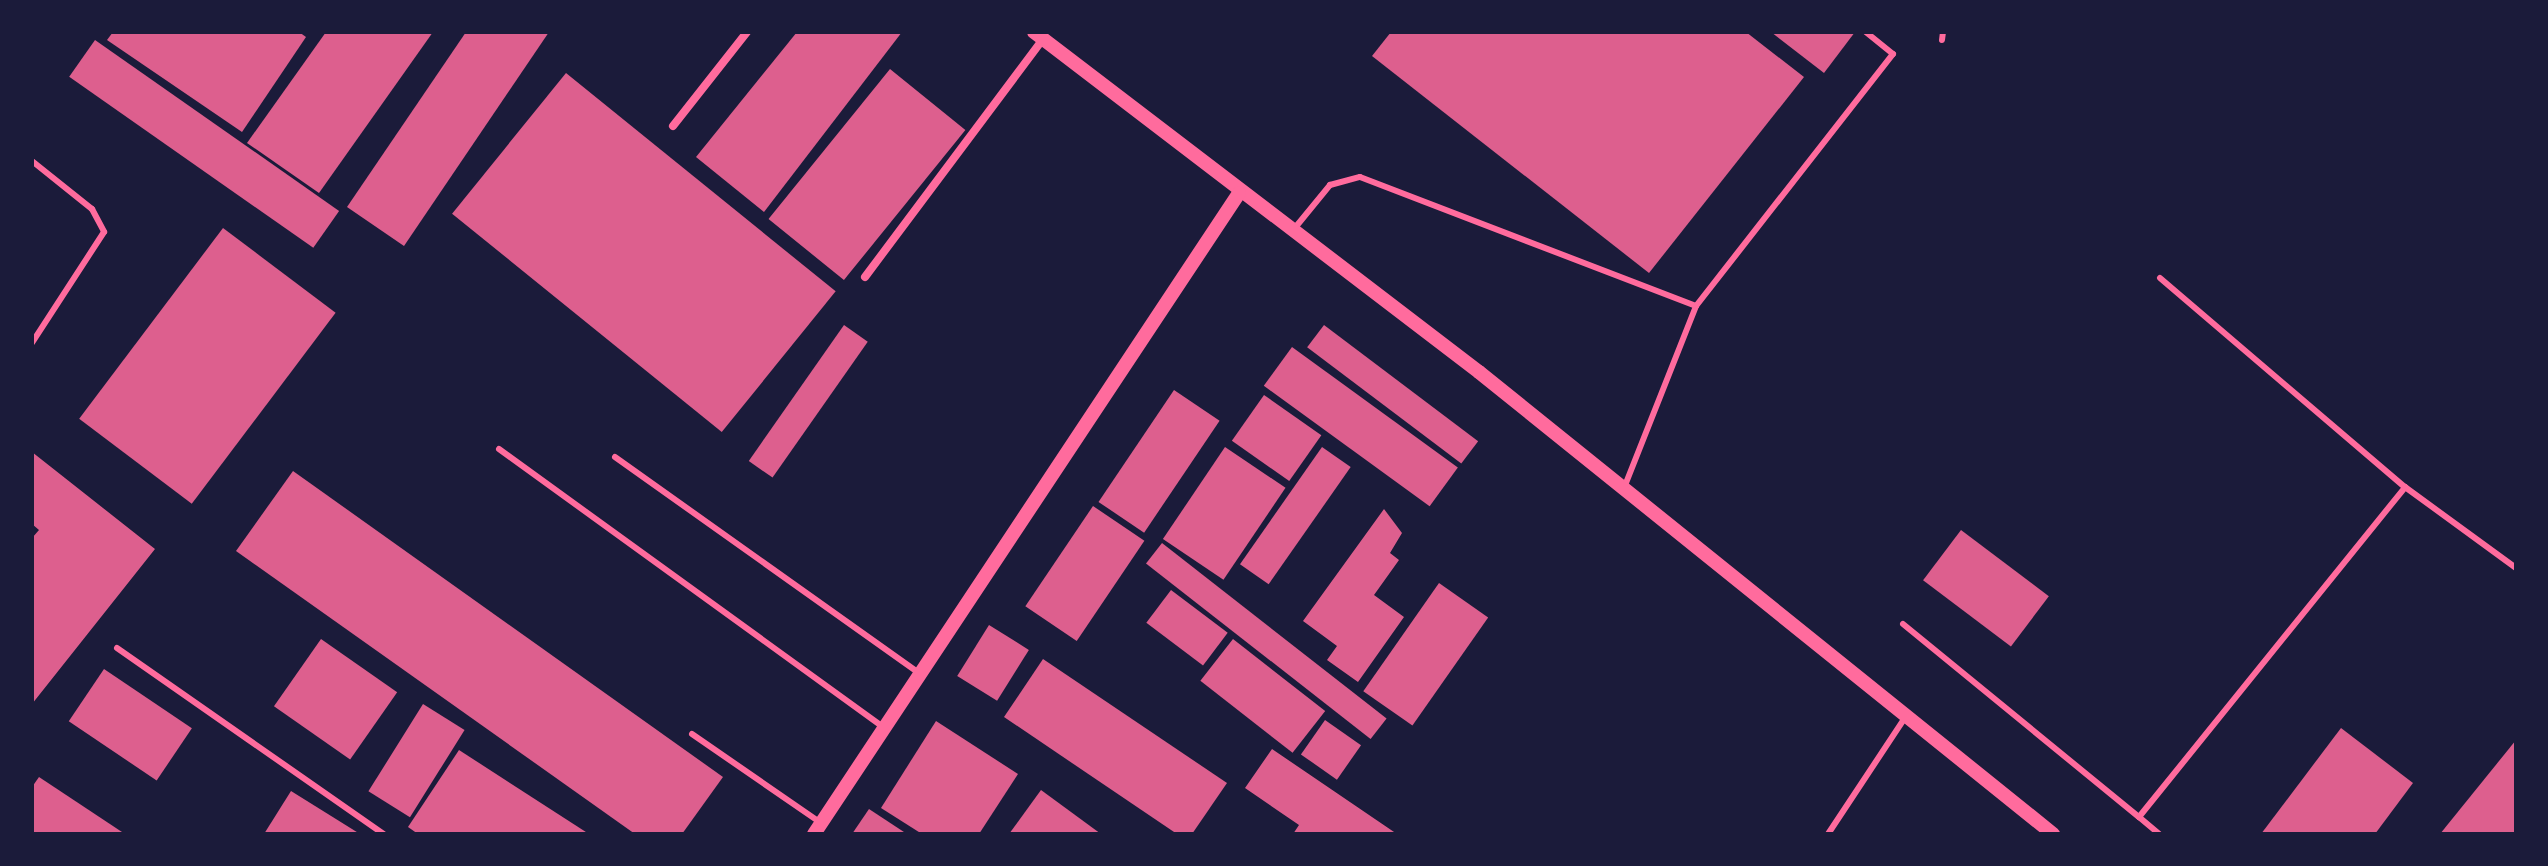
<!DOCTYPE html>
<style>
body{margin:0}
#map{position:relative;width:2548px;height:866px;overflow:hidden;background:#1b1b3a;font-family:Mulish,sans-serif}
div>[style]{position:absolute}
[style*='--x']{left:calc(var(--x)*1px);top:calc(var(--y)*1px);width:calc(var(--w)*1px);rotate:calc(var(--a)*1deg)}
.building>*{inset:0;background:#dd5f8e;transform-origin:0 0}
.service>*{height:6px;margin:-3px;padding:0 3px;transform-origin:3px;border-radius:3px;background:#ff6b9d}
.minor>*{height:8px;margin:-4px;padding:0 4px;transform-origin:4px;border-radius:4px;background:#ff6b9d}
.tertiary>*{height:14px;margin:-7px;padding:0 7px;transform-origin:7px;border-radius:7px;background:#ff6b9d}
span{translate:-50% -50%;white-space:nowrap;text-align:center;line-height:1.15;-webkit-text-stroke:8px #1b1b3a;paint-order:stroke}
.frame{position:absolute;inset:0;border:34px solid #1b1b3a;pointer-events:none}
</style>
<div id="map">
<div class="building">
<i style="clip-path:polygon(113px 32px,299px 32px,306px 37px,242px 132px,107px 40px)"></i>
<i style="clip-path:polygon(326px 32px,433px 32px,319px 193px,247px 143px)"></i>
<i style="clip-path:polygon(466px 32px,549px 32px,404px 246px,347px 207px)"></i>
<i style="clip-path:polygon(797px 32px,902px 32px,764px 212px,696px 157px)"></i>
<i style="clip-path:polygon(1391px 32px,1746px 32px,1804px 77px,1649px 273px,1372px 56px)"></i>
<i style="clip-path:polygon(1771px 32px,1855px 32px,1824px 73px)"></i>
<i style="left:95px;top:40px;width:298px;height:45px;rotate:35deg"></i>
<i style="left:890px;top:69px;width:97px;height:193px;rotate:39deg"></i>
<i style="left:566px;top:73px;width:347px;height:181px;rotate:39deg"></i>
<i style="left:223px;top:228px;width:141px;height:239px;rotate:37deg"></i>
<i style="left:844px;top:325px;width:29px;height:166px;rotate:35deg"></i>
<i style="left:1324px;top:325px;width:193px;height:28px;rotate:37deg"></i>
<i style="left:1292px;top:347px;width:205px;height:48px;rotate:36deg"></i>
<i style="left:1174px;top:390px;width:55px;height:135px;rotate:34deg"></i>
<i style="left:1264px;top:395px;width:70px;height:56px;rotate:35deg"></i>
<i style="left:1225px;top:447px;width:73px;height:111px;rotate:34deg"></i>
<i style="left:1322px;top:447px;width:35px;height:143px;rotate:35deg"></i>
<i style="clip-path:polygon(32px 452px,155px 549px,32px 704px,32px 538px,39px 530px,32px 524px)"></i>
<i style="clip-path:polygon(293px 471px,723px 777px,682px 834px,635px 834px,236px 551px)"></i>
<i style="left:1093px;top:506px;width:62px;height:121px;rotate:34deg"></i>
<i style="clip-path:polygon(1384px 509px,1402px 533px,1390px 553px,1399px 560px,1374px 595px,1404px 617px,1358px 682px,1327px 660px,1337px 646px,1303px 621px)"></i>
<i style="left:1961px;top:530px;width:110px;height:63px;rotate:37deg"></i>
<i style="left:1162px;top:543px;width:285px;height:26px;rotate:38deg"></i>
<i style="left:1439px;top:583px;width:60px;height:132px;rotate:35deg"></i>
<i style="left:1171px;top:590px;width:71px;height:41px;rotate:37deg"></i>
<i style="left:989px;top:625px;width:47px;height:60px;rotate:32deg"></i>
<i style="left:321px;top:639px;width:93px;height:82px;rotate:35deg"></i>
<i style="left:1233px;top:639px;width:117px;height:53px;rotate:38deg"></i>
<i style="clip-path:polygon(1043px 659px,1227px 783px,1192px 834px,1177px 834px,1004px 717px)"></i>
<i style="left:104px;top:669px;width:106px;height:63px;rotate:34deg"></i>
<i style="left:423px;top:704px;width:49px;height:103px;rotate:32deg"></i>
<i style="left:1325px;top:720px;width:44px;height:42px;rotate:35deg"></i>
<i style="clip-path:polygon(936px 721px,1018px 774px,979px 834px,922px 834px,881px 808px)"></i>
<i style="clip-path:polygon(2341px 728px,2413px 783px,2375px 834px,2261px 834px)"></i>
<i style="clip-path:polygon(2516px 740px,2516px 834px,2440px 834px)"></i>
<i style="clip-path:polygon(1272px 749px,1397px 834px,1293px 834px,1299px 825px,1245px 788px)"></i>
<i style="clip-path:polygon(459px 750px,589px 834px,418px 834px,408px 827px)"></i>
<i style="clip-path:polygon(39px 777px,125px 834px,32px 834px,32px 787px)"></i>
<i style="clip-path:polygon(1041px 790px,1101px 834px,1009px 834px)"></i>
<i style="clip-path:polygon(291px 791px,360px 834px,264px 834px)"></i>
<i style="clip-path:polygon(869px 809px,907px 834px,852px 834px)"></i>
</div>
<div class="service">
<i style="--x:1942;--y:40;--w:8;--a:-83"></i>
<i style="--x:32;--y:161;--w:77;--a:38.7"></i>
<i style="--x:92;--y:209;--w:26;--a:62"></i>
<i style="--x:104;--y:232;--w:132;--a:123"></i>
<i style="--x:1294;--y:229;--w:57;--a:-50.7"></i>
<i style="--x:1330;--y:185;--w:31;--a:-15"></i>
<i style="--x:1360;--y:177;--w:360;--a:21"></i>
<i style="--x:2160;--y:278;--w:322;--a:40.5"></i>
<i style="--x:2405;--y:487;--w:137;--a:36.1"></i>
<i style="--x:499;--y:449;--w:475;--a:35.9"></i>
<i style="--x:615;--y:457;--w:372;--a:35.4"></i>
<i style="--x:1624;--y:488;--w:196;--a:-68.4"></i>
<i style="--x:1696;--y:306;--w:320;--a:-52"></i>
<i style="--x:1893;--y:54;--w:35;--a:-141"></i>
<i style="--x:1903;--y:624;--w:305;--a:39.3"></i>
<i style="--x:2139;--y:817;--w:424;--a:-51.1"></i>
<i style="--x:117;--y:648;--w:325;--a:34.9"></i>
<i style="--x:692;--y:734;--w:157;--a:34.6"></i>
<i style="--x:2139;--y:817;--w:26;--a:40"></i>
<i style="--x:1828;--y:834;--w:141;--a:-56.5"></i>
</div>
<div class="minor">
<i style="--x:673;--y:126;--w:120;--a:-51.8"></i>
<i style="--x:865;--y:277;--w:297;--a:-53.2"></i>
</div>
<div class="tertiary">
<i style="--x:1034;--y:32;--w:560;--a:37.38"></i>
<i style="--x:1479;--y:372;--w:737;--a:38.83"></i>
<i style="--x:814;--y:834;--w:769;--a:-56.45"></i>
</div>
<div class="frame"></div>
</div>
